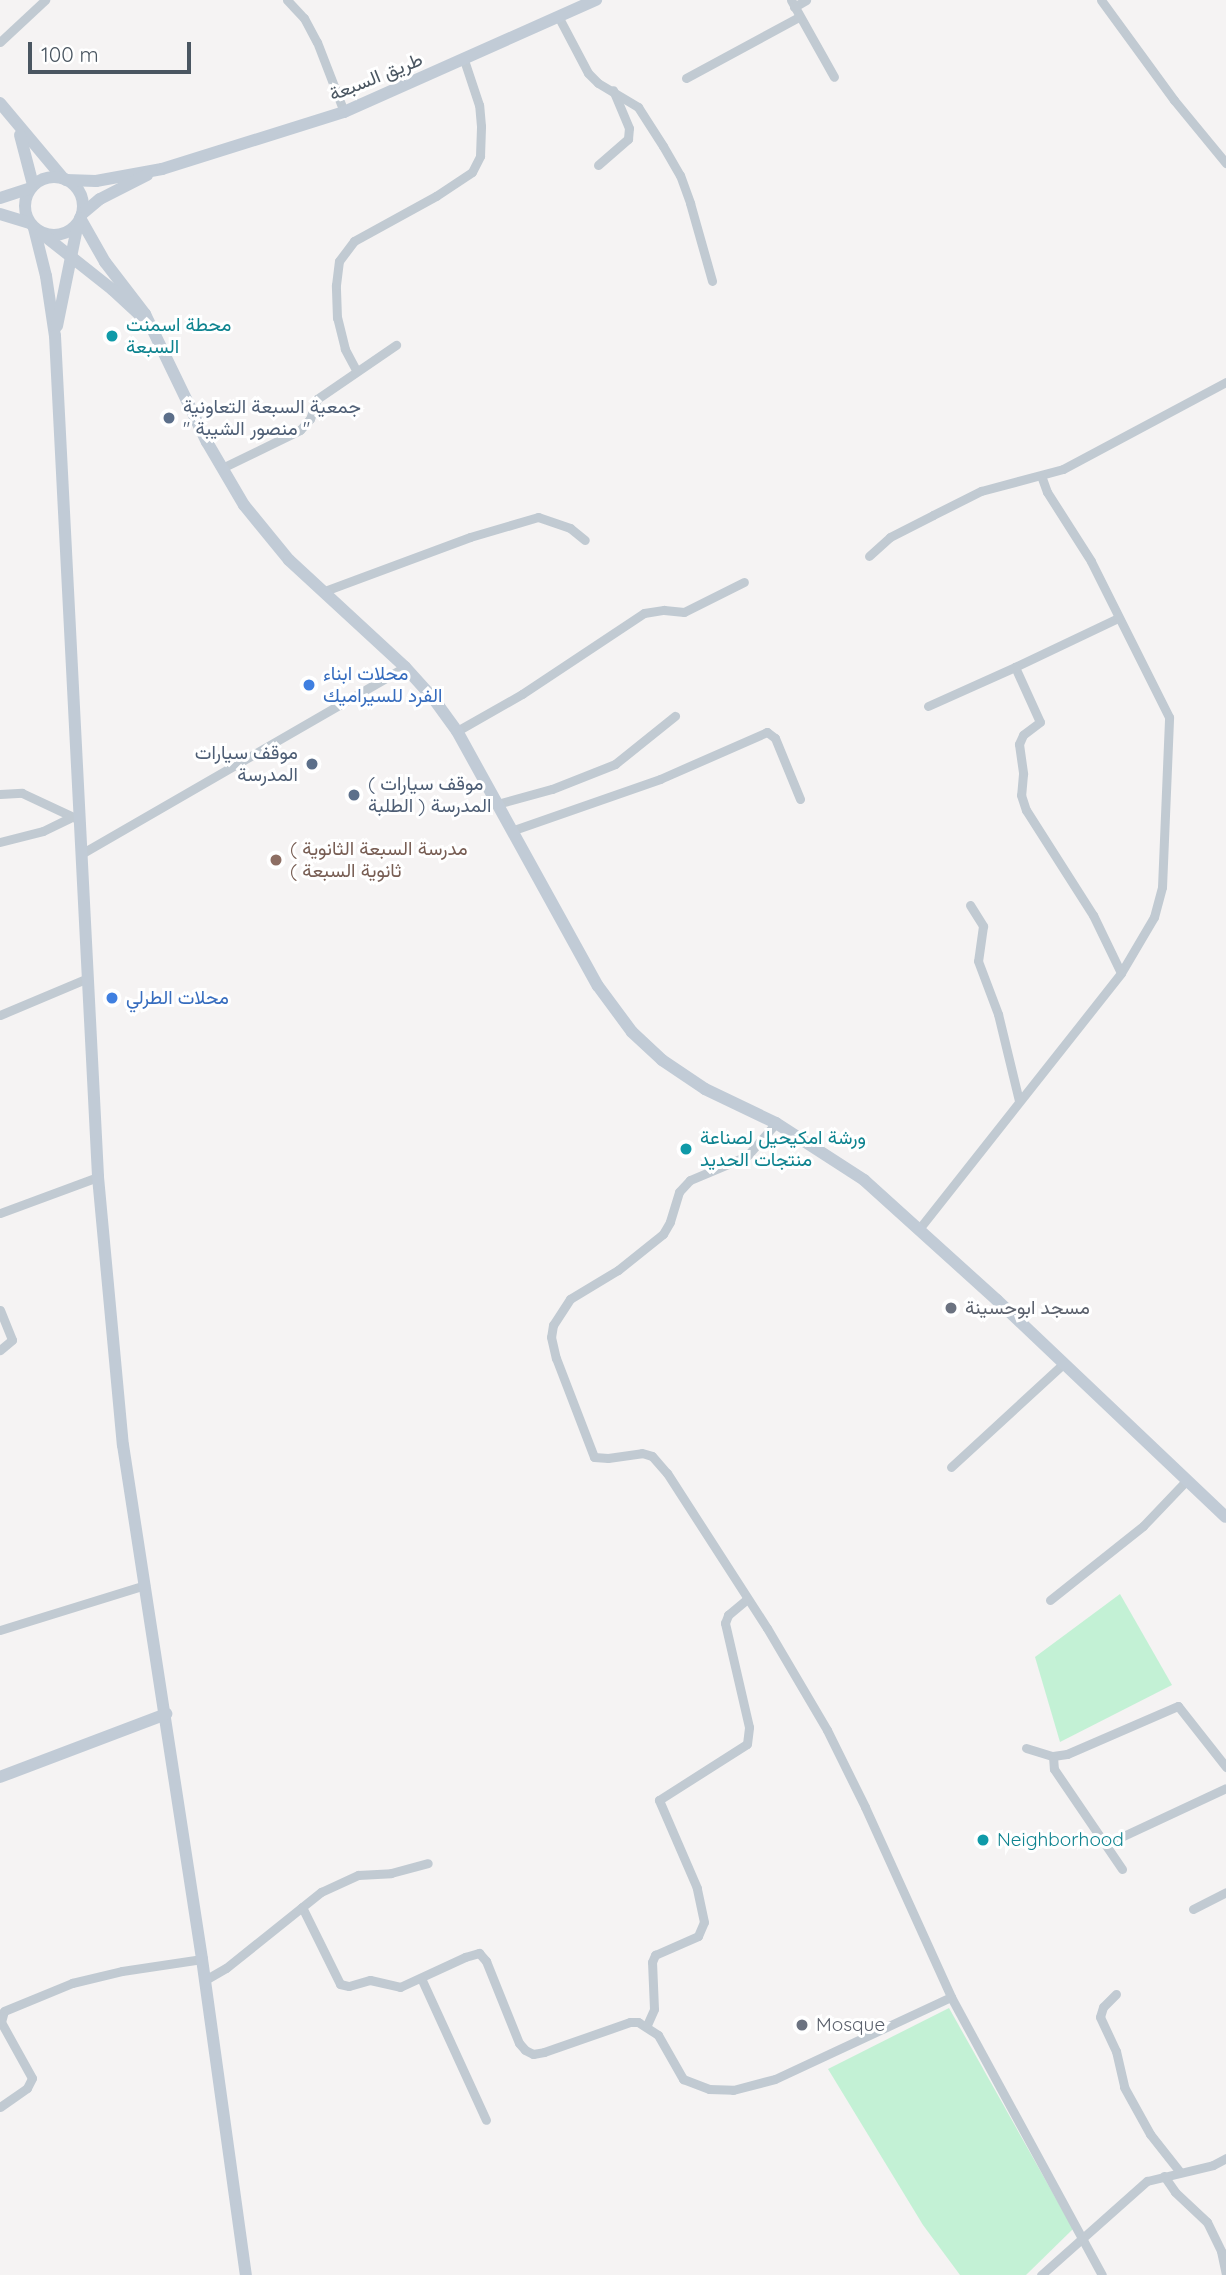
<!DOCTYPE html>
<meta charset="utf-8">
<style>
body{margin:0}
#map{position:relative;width:1226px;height:2275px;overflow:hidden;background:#f5f3f3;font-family:Quicksand,Vazirmatn,sans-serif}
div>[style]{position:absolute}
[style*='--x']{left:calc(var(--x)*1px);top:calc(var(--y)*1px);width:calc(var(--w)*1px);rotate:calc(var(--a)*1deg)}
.green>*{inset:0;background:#c3f1d5}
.street>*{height:9px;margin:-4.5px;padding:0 4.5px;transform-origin:4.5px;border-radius:4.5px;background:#c1cad2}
.secondary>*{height:12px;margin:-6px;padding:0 6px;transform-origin:6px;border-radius:6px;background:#c1cbd6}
.secondary>.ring{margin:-6px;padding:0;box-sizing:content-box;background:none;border:12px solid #c1cbd6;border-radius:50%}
.dots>*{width:19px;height:19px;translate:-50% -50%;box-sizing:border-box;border:4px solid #fff;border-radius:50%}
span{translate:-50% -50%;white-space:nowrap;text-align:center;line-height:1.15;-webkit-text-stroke:6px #fff;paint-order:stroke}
.street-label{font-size:19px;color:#4a5661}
.culture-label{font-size:19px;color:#0d838f}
.left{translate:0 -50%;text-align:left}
.service-label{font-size:19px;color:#4e5e75}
.right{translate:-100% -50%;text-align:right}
.shop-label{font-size:19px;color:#366cbe}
.education-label{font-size:19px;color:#785e54}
.worship-label{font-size:19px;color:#5b616d}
.scale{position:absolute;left:28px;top:42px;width:163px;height:32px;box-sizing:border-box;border:4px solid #4a5661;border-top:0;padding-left:9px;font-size:21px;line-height:24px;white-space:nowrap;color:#4a5661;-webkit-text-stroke:5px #fff;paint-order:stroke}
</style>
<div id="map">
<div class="green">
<i style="clip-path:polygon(1120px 1594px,1172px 1685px,1060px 1742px,1035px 1657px)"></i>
<i style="clip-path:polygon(949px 2008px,1073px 2229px,1026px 2275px,960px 2275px,923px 2225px,828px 2069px)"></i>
</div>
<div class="street">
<i style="--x:287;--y:0;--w:25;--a:47"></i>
<i style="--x:304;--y:18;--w:27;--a:62"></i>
<i style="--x:317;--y:42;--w:75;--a:68.9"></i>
<i style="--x:791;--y:0;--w:88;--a:60.8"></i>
<i style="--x:1101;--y:0;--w:124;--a:53.9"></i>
<i style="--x:1174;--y:100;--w:82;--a:50.5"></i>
<i style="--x:794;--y:7;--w:14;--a:-30"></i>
<i style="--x:558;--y:16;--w:64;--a:62.2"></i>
<i style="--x:588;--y:73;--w:14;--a:45"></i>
<i style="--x:598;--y:83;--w:47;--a:31"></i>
<i style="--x:638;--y:107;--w:46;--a:57.3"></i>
<i style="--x:663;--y:146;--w:34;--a:60"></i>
<i style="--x:680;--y:175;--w:30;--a:70"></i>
<i style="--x:690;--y:203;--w:81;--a:74.2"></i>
<i style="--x:0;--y:42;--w:62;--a:-43"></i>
<i style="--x:686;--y:78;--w:128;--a:-28.4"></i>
<i style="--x:598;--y:165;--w:40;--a:-41"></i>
<i style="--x:628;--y:139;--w:11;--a:-85"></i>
<i style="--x:629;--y:128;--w:41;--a:-112.8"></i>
<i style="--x:356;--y:370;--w:24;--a:-118"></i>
<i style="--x:345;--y:349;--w:32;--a:-104"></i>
<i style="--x:337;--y:318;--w:33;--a:-92"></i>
<i style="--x:336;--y:285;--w:24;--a:-83"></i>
<i style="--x:339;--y:261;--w:25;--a:-53"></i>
<i style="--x:354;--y:241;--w:94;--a:-28.8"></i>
<i style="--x:436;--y:196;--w:43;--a:-33.7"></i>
<i style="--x:472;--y:172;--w:18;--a:-63"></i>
<i style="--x:480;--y:156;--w:30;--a:-88"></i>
<i style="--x:481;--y:126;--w:21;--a:-95"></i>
<i style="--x:479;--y:105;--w:47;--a:-108.4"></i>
<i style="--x:222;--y:468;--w:87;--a:-26"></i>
<i style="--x:300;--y:430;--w:15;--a:-48"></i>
<i style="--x:310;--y:419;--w:21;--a:-71"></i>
<i style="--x:317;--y:399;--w:96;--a:-34.4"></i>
<i style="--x:869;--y:556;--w:28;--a:-42"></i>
<i style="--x:890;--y:537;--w:48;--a:-27.1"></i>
<i style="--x:933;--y:515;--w:54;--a:-26.6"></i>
<i style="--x:981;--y:491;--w:85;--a:-15"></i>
<i style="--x:1063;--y:469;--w:185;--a:-28.1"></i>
<i style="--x:322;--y:592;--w:158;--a:-20.4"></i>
<i style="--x:470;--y:537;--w:71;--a:-16.4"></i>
<i style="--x:538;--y:517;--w:34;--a:19"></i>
<i style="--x:570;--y:528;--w:19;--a:39"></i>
<i style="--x:1118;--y:618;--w:114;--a:154.6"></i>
<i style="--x:1015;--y:667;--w:60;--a:65.6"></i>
<i style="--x:1040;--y:722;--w:21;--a:143"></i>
<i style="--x:1023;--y:735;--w:10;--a:114"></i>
<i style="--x:1019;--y:744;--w:30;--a:82"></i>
<i style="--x:1023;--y:774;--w:21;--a:95"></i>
<i style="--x:1021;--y:795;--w:16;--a:72"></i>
<i style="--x:1026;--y:810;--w:125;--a:57.5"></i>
<i style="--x:1093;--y:915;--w:64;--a:64.2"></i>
<i style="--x:928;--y:706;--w:95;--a:-24.1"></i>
<i style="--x:457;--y:731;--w:75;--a:-29.6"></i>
<i style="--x:522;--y:694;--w:146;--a:-33.6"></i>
<i style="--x:644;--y:613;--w:20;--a:-9"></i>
<i style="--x:664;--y:610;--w:20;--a:6"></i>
<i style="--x:684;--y:612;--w:67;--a:-26.6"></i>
<i style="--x:0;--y:794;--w:22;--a:-3"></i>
<i style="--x:22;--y:793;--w:64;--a:25"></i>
<i style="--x:497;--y:804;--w:57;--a:-15.3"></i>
<i style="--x:552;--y:789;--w:68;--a:-21.6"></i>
<i style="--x:615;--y:764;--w:77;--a:-38.7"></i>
<i style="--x:511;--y:831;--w:158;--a:-19.2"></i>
<i style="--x:660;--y:779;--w:117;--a:-23.7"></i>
<i style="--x:767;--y:732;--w:10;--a:37"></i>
<i style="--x:775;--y:738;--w:66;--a:67.7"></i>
<i style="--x:0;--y:842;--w:44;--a:-14.3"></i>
<i style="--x:43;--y:831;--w:30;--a:-26"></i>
<i style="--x:81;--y:854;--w:374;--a:-30"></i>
<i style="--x:970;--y:905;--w:25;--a:58"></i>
<i style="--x:983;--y:926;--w:35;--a:98"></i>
<i style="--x:978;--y:961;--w:57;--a:69.3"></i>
<i style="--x:998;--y:1014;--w:89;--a:76.4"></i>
<i style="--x:0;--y:1015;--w:95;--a:-22.8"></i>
<i style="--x:776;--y:1123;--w:44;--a:131.3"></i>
<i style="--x:747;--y:1156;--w:62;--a:157.2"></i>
<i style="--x:690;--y:1180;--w:16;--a:133"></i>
<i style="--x:679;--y:1192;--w:31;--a:107"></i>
<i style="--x:670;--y:1222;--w:14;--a:120"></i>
<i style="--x:663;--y:1234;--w:58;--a:141.3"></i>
<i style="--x:618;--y:1270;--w:56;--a:148.9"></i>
<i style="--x:570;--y:1299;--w:31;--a:123"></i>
<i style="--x:553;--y:1325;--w:12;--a:99"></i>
<i style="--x:551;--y:1337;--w:22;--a:77"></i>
<i style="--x:556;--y:1358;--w:106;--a:69"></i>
<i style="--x:594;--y:1457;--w:14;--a:4"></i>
<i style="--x:608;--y:1458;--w:34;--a:-8"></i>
<i style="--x:642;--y:1453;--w:10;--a:17"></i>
<i style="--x:652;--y:1456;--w:23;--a:49"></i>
<i style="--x:667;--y:1473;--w:184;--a:57.2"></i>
<i style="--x:767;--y:1628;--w:118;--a:59.5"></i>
<i style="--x:827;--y:1730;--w:86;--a:63.7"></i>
<i style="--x:865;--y:1807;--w:209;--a:65.6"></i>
<i style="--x:951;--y:1997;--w:316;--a:61.5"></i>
<i style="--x:0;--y:1213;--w:104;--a:-20.2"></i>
<i style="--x:919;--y:1229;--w:326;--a:-51.7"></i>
<i style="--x:1121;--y:973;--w:65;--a:-59.5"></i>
<i style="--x:1154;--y:917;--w:31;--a:-75"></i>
<i style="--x:1162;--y:887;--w:170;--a:-87.6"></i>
<i style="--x:1169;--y:717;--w:174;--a:-116.6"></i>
<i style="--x:1091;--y:561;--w:82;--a:-122.5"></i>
<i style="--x:1047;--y:492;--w:15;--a:-110"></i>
<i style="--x:0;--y:1310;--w:32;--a:68"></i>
<i style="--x:12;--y:1340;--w:16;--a:140"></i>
<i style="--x:951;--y:1467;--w:152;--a:-42.6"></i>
<i style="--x:1050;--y:1600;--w:119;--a:-38.5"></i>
<i style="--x:1143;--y:1526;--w:62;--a:-46.3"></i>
<i style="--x:0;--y:1630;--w:152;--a:-17.2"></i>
<i style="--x:1026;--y:1748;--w:28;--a:17"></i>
<i style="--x:1053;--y:1756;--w:14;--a:-8"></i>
<i style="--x:1067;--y:1754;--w:121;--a:-23.4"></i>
<i style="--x:1178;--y:1706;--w:78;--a:51.8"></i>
<i style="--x:1053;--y:1756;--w:13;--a:86"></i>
<i style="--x:1054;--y:1769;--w:121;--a:55.8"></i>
<i style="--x:1119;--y:1838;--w:118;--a:-25"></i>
<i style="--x:302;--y:1907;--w:86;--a:63.7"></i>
<i style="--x:340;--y:1984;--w:9;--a:13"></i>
<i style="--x:349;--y:1986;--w:22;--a:-16"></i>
<i style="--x:370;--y:1980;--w:31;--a:13"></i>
<i style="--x:400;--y:1987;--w:72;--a:-24.8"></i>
<i style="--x:465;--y:1957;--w:15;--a:-16"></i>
<i style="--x:479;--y:1953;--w:11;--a:49"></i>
<i style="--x:486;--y:1961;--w:88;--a:68.1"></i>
<i style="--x:519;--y:2043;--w:9;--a:49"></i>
<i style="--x:525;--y:2050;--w:9;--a:27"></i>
<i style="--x:533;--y:2054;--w:11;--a:-10"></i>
<i style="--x:544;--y:2052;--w:91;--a:-19.2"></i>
<i style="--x:630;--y:2022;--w:8;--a:0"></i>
<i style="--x:638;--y:2022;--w:24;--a:33"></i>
<i style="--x:658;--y:2035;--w:51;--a:60.4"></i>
<i style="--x:683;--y:2079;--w:28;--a:21"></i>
<i style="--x:709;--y:2089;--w:24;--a:2"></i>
<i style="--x:733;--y:2090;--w:43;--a:-14.7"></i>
<i style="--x:775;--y:2079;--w:194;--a:-25"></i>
<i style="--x:1193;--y:1909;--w:37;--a:-27"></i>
<i style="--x:421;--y:1978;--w:156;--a:65.4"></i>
<i style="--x:205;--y:1980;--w:24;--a:-30"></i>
<i style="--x:226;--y:1968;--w:122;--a:-38.7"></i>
<i style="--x:321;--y:1892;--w:41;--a:-24.7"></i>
<i style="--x:358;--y:1875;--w:33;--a:-3"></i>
<i style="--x:391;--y:1873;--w:38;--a:-15"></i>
<i style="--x:1116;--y:1994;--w:18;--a:135"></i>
<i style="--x:1103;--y:2007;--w:10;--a:107"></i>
<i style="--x:1100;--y:2017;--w:38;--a:65"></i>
<i style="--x:1116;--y:2051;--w:37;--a:77"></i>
<i style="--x:1124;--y:2087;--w:54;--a:61"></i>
<i style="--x:1150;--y:2134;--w:48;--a:51.7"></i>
<i style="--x:647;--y:2025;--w:17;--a:-66"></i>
<i style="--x:654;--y:2009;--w:47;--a:-92.4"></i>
<i style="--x:652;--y:1962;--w:8;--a:-67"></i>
<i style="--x:655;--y:1955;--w:47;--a:-23.8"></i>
<i style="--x:698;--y:1936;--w:15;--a:-67"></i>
<i style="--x:704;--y:1922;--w:35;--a:-102"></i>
<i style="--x:697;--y:1888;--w:96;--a:-113.4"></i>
<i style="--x:659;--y:1800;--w:104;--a:-32.5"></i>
<i style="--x:747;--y:1744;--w:17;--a:-83"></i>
<i style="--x:749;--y:1727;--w:107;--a:-103"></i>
<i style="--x:725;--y:1623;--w:9;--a:-69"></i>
<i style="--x:728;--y:1615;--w:25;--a:-40"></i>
<i style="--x:0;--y:2107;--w:33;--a:-35"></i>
<i style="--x:27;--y:2088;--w:11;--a:-63"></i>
<i style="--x:32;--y:2078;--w:64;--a:-119"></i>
<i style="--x:1;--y:2022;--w:11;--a:-75"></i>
<i style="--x:4;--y:2011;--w:74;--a:-22.4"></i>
<i style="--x:72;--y:1983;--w:51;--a:-13.5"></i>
<i style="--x:122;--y:1971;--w:81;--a:-8.5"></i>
<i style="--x:1164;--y:2176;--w:19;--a:55"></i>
<i style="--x:1175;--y:2192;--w:44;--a:43.2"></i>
<i style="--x:1207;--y:2222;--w:32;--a:64"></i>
<i style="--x:1221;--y:2251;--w:25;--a:78"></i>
<i style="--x:1041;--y:2275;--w:142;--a:-41.6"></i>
<i style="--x:1147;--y:2181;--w:68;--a:-13.6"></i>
<i style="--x:1213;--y:2165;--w:15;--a:-28"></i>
</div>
<div class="secondary">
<i style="--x:0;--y:103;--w:98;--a:50"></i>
<i style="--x:20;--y:135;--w:52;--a:75.4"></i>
<i class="ring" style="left:25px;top:177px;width:46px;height:46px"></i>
<i style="--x:66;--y:180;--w:30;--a:2"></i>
<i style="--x:96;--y:181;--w:67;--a:-10.3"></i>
<i style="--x:162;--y:169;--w:191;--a:-17.4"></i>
<i style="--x:344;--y:112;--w:276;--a:-24"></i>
<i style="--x:0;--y:198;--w:32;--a:-18"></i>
<i style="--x:0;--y:214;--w:31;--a:17"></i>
<i style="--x:82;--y:214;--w:23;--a:-40"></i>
<i style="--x:100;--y:199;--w:53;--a:-27.1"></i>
<i style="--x:80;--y:218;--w:51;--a:60.4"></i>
<i style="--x:105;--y:262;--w:66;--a:52.4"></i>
<i style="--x:145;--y:314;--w:142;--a:64.2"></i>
<i style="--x:207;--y:442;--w:73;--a:59.6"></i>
<i style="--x:244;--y:505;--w:71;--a:50.7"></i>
<i style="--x:289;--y:560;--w:158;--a:42.7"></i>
<i style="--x:405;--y:667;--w:42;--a:47.9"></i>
<i style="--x:433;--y:698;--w:41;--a:54"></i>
<i style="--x:457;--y:731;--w:291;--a:61.1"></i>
<i style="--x:598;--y:986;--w:57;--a:53.5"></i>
<i style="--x:632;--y:1032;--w:41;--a:43"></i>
<i style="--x:662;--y:1060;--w:52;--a:34"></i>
<i style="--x:705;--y:1089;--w:79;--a:25.6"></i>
<i style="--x:776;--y:1123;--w:105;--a:32.9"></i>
<i style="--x:864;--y:1180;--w:179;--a:42.1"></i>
<i style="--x:997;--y:1300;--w:315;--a:43.5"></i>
<i style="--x:34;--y:228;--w:49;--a:76"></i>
<i style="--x:46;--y:276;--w:61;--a:81.5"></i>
<i style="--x:55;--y:336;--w:842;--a:87.07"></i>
<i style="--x:98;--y:1177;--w:269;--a:84.7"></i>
<i style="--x:123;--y:1445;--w:520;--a:81.26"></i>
<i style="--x:202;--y:1959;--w:319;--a:82.1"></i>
<i style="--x:41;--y:233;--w:92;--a:38.4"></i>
<i style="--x:113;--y:290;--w:37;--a:43"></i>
<i style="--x:57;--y:326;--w:105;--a:-78.5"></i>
<i style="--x:0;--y:1777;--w:178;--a:-20.8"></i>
</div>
<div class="dots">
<i style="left:112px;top:336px;background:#0f9aa8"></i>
<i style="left:169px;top:418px;background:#5c6f8a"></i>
<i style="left:309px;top:685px;background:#3f7fe0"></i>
<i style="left:312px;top:764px;background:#5c6f8a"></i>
<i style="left:354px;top:795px;background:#5c6f8a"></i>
<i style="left:276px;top:860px;background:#8d6e63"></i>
<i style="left:112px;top:998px;background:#3f7fe0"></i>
<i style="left:686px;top:1149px;background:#0f9aa8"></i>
<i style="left:951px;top:1308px;background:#6b7280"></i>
<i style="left:983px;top:1840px;background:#0f9aa8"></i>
<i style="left:802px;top:2025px;background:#6b7280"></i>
</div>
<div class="street-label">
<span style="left:376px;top:77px;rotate:-22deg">طريق السبعة</span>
</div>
<div class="culture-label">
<span class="left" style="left:126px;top:336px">محطة اسمنت<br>السبعة</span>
<span class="left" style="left:700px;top:1149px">ورشة امكيحيل لصناعة<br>منتجات الحديد</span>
<span class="left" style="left:997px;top:1840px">Neighborhood</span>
</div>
<div class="service-label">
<span class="left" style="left:183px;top:418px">جمعية السبعة التعاونية<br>" منصور الشيبة "</span>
<span class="right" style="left:298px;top:764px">موقف سيارات<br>المدرسة</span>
<span class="left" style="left:368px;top:795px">( موقف سيارات<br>المدرسة ( الطلبة</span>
</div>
<div class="shop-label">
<span class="left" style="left:323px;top:685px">محلات ابناء<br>الفرد للسيراميك</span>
<span class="left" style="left:126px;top:998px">محلات الطرلي</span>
</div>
<div class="education-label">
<span class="left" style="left:290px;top:860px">( مدرسة السبعة الثانوية<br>( ثانوية السبعة</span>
</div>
<div class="worship-label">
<span class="left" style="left:965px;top:1308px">مسجد ابوحسينة</span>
<span class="left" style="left:816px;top:2025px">Mosque</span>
</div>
<div class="scale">100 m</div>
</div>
